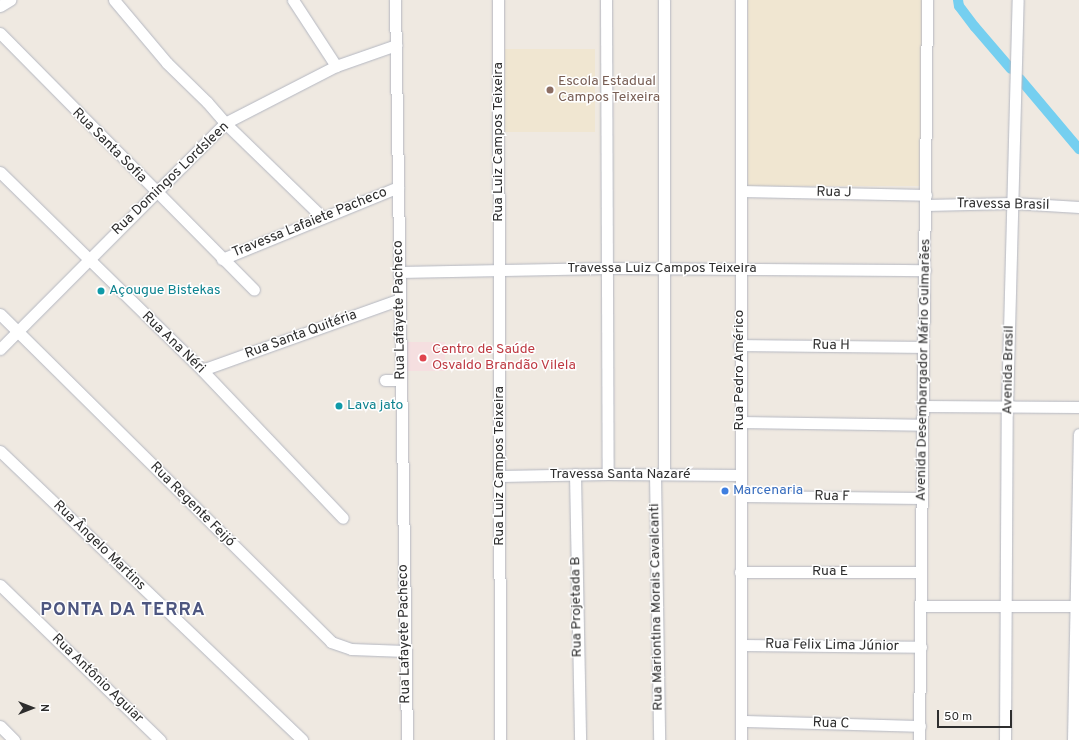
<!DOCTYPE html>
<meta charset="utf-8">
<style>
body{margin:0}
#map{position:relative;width:1079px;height:740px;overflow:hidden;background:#efe9e1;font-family:Overpass,sans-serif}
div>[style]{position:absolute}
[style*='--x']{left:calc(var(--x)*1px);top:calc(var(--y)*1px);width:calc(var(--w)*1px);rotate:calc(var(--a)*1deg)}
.education>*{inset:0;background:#f0e6d1;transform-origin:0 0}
.medical>*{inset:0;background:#f5dfe0;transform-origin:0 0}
.canal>*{height:10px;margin:-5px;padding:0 5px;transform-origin:5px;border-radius:5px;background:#75cff0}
.roads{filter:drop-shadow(0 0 1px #b4b7c1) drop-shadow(0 0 1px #b4b7c1)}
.minor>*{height:11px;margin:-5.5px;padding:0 5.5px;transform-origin:5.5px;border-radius:5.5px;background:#fff}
.dots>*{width:11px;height:11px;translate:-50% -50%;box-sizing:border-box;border:2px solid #fff;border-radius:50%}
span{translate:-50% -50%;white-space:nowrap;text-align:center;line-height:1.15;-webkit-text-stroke:3px #fff;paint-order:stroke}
.education-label{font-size:14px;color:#785e54}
.left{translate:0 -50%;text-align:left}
.street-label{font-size:14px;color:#2e2e2e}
.culture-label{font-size:14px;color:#0d838f}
.health-label{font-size:14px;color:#be3a42}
.shop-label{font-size:14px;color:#366cbe}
.district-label{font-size:18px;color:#4d5680;font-weight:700;letter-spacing:1px}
.north{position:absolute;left:12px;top:688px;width:40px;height:40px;-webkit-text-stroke:3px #fff;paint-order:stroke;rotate:90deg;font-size:11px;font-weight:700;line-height:16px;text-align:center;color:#2e2e2e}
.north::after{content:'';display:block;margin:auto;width:14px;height:18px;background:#2e2e2e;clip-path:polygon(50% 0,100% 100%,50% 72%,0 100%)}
.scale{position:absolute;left:937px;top:710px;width:75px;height:18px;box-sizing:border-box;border:2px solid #2e2e2e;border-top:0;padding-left:5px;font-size:12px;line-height:14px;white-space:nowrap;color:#2e2e2e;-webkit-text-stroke:3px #fff;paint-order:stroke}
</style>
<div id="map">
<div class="education">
<i style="left:748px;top:0;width:174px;height:186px"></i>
<i style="left:505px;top:49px;width:90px;height:83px"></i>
</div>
<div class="medical">
<i style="left:445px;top:342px;width:29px;height:44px;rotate:90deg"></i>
</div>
<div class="canal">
<i style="--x:958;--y:0;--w:6;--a:81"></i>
<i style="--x:959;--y:6;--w:26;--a:53"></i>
<i style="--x:975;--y:27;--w:55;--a:49.4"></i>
<i style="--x:1020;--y:79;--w:92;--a:49.9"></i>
</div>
<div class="roads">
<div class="minor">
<i style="--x:114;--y:0;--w:82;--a:49.9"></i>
<i style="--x:167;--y:63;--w:56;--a:44.3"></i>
<i style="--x:207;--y:102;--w:28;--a:49"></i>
<i style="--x:225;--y:123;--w:135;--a:44.1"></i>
<i style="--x:293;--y:0;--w:79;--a:56.9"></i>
<i style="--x:395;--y:0;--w:740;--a:89.07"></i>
<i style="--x:498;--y:0;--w:740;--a:89.85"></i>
<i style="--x:606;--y:0;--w:474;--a:89.8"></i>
<i style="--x:0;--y:6;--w:12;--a:-31"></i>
<i style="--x:0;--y:33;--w:361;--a:45.3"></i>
<i style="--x:0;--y:172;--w:283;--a:44.4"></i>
<i style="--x:202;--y:370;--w:204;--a:46.4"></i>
<i style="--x:741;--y:191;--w:185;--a:1.2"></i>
<i style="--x:926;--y:205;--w:87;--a:-1.3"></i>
<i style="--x:1013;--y:203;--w:66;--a:3.5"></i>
<i style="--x:222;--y:259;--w:190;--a:-22.2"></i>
<i style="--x:399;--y:272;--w:209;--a:-1.1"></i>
<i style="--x:608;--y:268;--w:317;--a:0.4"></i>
<i style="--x:0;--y:314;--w:466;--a:44.7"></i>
<i style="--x:331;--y:642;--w:21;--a:19"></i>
<i style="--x:351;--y:649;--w:54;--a:2.1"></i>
<i style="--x:739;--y:345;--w:184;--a:0.6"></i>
<i style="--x:0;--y:349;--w:319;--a:-45.1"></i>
<i style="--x:225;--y:123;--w:125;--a:-27.2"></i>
<i style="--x:336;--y:66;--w:64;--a:-19.3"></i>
<i style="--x:202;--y:370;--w:210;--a:-19.7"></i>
<i style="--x:385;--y:380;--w:16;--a:0"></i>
<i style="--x:922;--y:406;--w:157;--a:0.4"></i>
<i style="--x:740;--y:422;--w:182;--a:0.9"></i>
<i style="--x:0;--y:451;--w:418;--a:43.7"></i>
<i style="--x:575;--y:474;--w:266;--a:88.9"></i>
<i style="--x:655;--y:474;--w:266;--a:89.1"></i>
<i style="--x:664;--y:474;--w:474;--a:-90"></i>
<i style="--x:500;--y:476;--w:108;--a:-1.1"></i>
<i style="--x:608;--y:474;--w:133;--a:0.4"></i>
<i style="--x:742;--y:496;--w:180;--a:0.6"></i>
<i style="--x:740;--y:572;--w:181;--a:0"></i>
<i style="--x:0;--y:585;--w:223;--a:44.1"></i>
<i style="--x:923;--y:606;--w:156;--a:0"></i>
<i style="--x:742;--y:645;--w:179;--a:0.6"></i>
<i style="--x:742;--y:721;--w:178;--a:1.6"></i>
<i style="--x:0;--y:726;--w:20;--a:45"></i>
<i style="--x:741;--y:740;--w:740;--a:-90"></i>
<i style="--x:919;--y:740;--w:740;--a:-89.38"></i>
<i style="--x:1005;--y:740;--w:333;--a:-89.7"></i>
<i style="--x:1007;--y:407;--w:407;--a:-88.5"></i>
<i style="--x:1073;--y:740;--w:306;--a:-88.9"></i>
</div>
</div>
<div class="dots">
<i style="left:550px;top:90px;background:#8d6e63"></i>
<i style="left:101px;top:291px;background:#0f9aa8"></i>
<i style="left:423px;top:358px;background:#e0444e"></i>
<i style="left:339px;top:406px;background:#0f9aa8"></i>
<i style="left:725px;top:491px;background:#3f7fe0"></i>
</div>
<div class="education-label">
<span class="left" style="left:558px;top:90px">Escola Estadual<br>Campos Teixeira</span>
</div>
<div class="street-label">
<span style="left:499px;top:142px;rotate:-90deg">Rua Luiz Campos Teixeira</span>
<span style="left:109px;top:146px;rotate:45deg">Rua Santa Sofia</span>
<span style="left:171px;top:179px;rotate:-44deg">Rua Domingos Lordsleen</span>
<span style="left:834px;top:193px;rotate:1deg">Rua J</span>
<span style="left:1003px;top:205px;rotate:1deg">Travessa Brasil</span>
<span style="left:310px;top:223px;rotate:-22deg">Travessa Lafaiete Pacheco</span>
<span style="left:662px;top:269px">Travessa Luiz Campos Teixeira</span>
<span style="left:400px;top:310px;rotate:-91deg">Rua Lafayete Pacheco</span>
<span style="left:301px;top:335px;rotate:-20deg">Rua Santa Quitéria</span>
<span style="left:173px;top:343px;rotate:44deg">Rua Ana Néri</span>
<span style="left:831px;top:346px;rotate:1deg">Rua H</span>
<span style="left:740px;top:370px;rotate:-90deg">Rua Pedro Américo</span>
<span style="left:924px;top:370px;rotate:-89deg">Avenida Desembargador Mário Guimarães</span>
<span style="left:1009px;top:370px;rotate:-89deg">Avenida Brasil</span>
<span style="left:500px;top:466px;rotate:-90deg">Rua Luiz Campos Teixeira</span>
<span style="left:620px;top:475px">Travessa Santa Nazaré</span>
<span style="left:832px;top:497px;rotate:1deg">Rua F</span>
<span style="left:192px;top:505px;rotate:45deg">Rua Regente Feijó</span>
<span style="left:99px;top:546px;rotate:44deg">Rua Ângelo Martins</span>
<span style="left:830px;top:572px">Rua E</span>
<span style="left:577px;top:607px;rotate:-91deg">Rua Projetada B</span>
<span style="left:657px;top:607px;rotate:-91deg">Rua Mariontina Morais Cavalcanti</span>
<span style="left:405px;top:634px;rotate:-91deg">Rua Lafayete Pacheco</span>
<span style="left:832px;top:646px;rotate:1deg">Rua Felix Lima Júnior</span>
<span style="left:97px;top:679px;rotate:44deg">Rua Antônio Aguiar</span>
<span style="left:831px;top:724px;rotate:2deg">Rua C</span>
</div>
<div class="culture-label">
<span class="left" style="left:109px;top:291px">Açougue Bistekas</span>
<span class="left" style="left:347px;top:406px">Lava jato</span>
</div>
<div class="health-label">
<span class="left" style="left:432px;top:358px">Centro de Saúde<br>Osvaldo Brandão Vilela</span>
</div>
<div class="shop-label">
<span class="left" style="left:733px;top:491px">Marcenaria</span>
</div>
<div class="district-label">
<span style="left:123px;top:611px">PONTA DA TERRA</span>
</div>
<div class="north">N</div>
<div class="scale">50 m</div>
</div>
